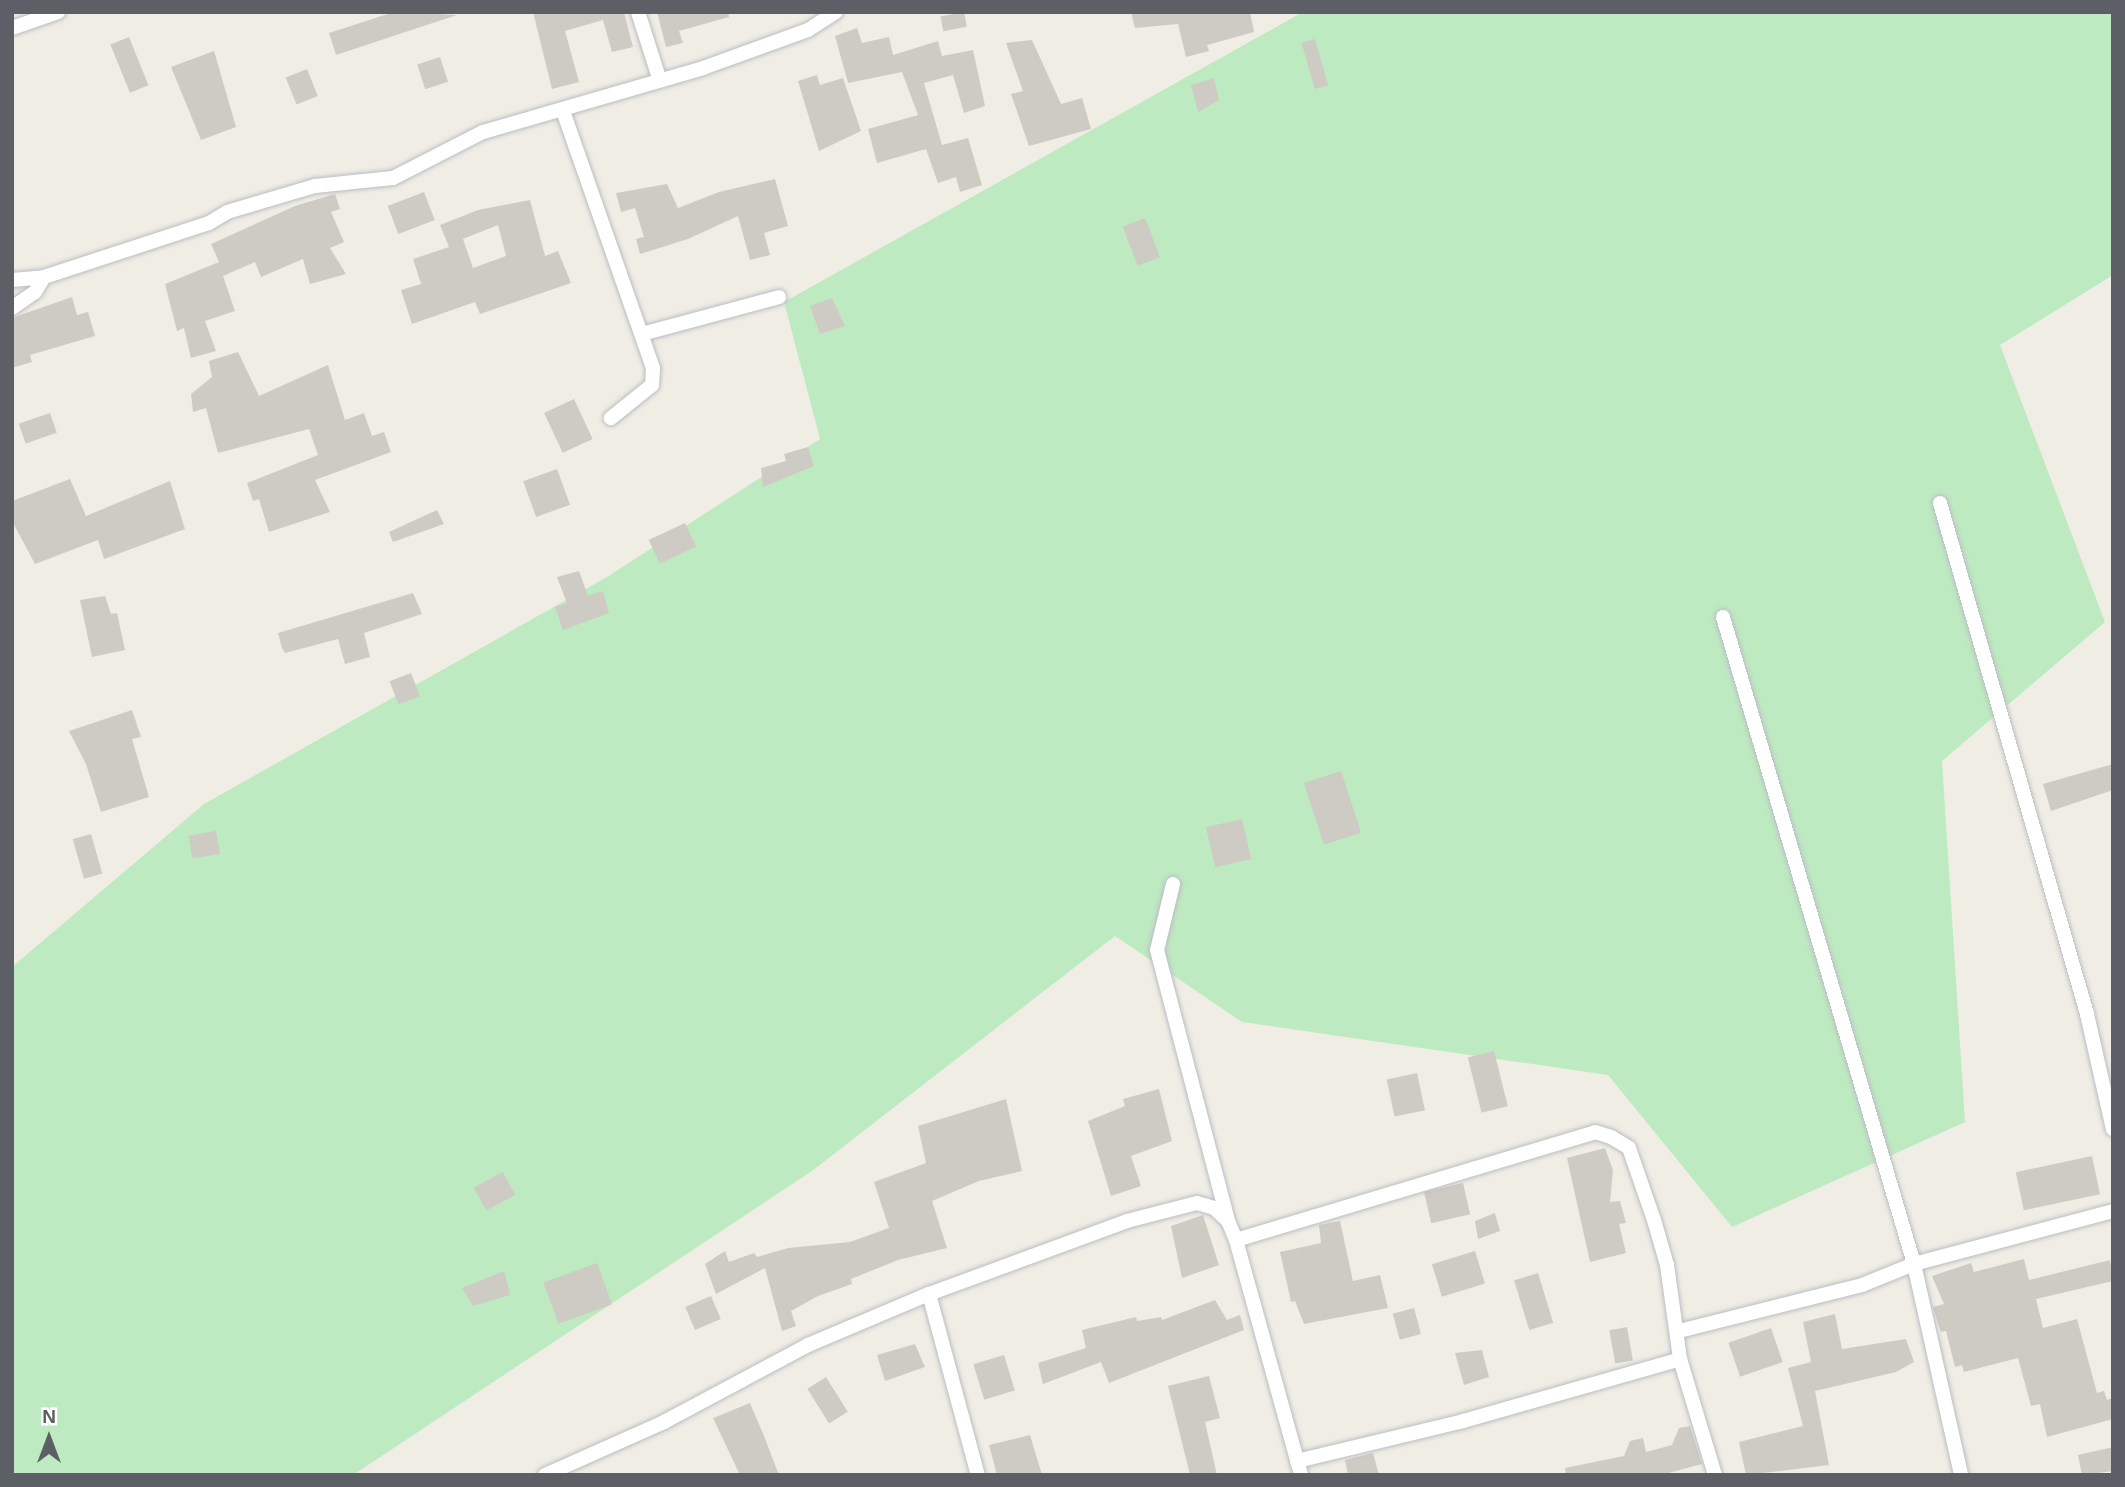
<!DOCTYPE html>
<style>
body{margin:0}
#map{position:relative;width:2125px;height:1487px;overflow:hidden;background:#f0eee4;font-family:Arial,sans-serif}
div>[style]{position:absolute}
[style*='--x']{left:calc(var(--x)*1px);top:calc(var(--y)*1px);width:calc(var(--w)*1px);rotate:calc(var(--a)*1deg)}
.green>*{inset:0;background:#beeac1}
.building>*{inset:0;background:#cdcbc3;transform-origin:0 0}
.roads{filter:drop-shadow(0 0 2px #bbbdc4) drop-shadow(0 0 2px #bbbdc4)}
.minor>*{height:14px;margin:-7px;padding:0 7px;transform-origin:7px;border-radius:7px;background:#fff}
span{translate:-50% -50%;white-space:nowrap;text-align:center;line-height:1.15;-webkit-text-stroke:6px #fff;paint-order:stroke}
.frame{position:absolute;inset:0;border:14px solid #5c5f66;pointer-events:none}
.north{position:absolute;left:14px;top:1403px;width:70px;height:70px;-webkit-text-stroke:5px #fff;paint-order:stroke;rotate:0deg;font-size:19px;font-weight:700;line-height:28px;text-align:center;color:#5c5f66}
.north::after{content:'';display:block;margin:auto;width:24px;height:32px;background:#5c5f66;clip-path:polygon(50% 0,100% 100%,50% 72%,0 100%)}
</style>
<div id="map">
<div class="green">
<i style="clip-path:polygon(1303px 12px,2113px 12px,2113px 275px,2000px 345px,2105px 622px,1942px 761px,1965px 1122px,1732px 1227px,1608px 1075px,1242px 1022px,1115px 936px,812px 1171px,353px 1475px,12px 1475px,12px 967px,204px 804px,607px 577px,820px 439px,784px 302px)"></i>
</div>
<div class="building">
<i style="clip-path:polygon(394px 12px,457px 15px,336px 55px,329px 33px)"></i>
<i style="clip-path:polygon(533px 12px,624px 12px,633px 47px,612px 52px,603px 20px,565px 31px,579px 82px,552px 89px)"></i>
<i style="clip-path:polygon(657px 12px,728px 12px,729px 17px,679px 31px,683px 43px,666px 47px)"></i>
<i style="left:964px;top:12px;width:15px;height:24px;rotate:79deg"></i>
<i style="clip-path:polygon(1131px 12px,1250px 12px,1254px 32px,1207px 45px,1209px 51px,1186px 57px,1178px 24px,1135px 28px)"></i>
<i style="clip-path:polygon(857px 28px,862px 43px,889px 37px,893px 55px,938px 41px,942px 56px,973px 50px,985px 106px,964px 113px,953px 75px,924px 83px,942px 145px,968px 138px,982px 185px,960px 192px,956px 177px,938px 183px,926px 149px,877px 163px,868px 129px,918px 115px,902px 72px,848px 83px,835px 36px)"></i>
<i style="left:129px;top:37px;width:52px;height:20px;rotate:68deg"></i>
<i style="left:1315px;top:39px;width:48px;height:14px;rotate:74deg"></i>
<i style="clip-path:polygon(1032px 40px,1061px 104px,1082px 98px,1091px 129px,1029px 146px,1011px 94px,1023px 91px,1006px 43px)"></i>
<i style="clip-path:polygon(214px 51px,236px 127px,201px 140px,171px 67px)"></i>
<i style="left:440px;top:57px;width:26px;height:24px;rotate:72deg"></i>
<i style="left:307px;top:69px;width:29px;height:23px;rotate:68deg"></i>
<i style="clip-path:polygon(817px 75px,820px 85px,843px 78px,861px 131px,819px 151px,798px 81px)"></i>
<i style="clip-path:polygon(1214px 78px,1219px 100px,1198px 112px,1191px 85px)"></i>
<i style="clip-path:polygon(775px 179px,788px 226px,764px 233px,770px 255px,750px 260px,738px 216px,688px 239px,640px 254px,636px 239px,644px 237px,635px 208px,621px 212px,616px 193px,667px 184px,678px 208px,719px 192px)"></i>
<i style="left:424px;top:192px;width:30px;height:39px;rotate:69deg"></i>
<i style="clip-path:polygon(335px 194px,340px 209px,331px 212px,344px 242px,330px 248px,346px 274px,310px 284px,303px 259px,261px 277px,255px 262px,223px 276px,235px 311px,205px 321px,216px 351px,191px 358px,184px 328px,177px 331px,165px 284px,219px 262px,211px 244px,295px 206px)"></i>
<i style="clip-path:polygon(evenodd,530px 200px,545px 256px,558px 251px,571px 283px,480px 314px,475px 302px,412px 324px,401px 290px,421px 284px,413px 259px,449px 247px,440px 225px,478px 210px,530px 200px,498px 225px,506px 256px,473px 268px,463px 239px,498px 225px)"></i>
<i style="left:1145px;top:218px;width:42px;height:24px;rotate:69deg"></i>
<i style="clip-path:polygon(72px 297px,77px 315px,88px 312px,95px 336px,30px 355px,32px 362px,12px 368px,12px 318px)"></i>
<i style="clip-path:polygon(832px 298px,845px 326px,820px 334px,810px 306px)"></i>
<i style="clip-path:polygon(238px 352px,259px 396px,328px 365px,345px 420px,364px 413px,372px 436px,384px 432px,391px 452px,315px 480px,330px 512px,269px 532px,259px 499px,253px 501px,247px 483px,318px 455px,309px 429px,218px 453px,206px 408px,193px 412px,191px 394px,212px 377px,209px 361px)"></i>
<i style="left:574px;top:399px;width:44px;height:33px;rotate:65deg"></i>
<i style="left:50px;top:413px;width:21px;height:33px;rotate:71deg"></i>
<i style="clip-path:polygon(808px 447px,814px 466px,763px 487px,761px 468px,786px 461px,784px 454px)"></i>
<i style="left:557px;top:469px;width:38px;height:36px;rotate:70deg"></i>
<i style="clip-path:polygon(70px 479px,86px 516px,170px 481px,185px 529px,104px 559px,98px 540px,35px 564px,12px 521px,12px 501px)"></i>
<i style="clip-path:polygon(437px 510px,444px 524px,393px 542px,389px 532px)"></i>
<i style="left:685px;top:523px;width:26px;height:40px;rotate:65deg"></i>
<i style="clip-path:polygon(579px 571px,588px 596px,603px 591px,609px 613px,563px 630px,555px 607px,567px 603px,557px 577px)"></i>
<i style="clip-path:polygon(413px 593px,422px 614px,364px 633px,370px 657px,345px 664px,338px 639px,285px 653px,282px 648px,278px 633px)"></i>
<i style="clip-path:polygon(105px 596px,111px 614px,117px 613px,125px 650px,92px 657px,80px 600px)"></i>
<i style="left:411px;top:673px;width:25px;height:23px;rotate:69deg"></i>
<i style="clip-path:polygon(132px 710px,141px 737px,132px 739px,149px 797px,101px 812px,86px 764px,69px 731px)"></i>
<i style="clip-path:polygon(2113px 764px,2113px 790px,2051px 811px,2043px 784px)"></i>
<i style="left:1341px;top:771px;width:65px;height:39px;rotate:72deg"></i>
<i style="left:1242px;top:819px;width:41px;height:37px;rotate:77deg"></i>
<i style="left:216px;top:831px;width:23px;height:28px;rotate:80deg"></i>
<i style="left:91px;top:834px;width:41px;height:19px;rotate:74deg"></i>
<i style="left:1494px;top:1051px;width:57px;height:27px;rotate:76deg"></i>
<i style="left:1417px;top:1073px;width:38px;height:31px;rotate:78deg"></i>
<i style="clip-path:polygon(1159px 1089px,1172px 1141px,1131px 1156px,1141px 1186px,1111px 1196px,1088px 1121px,1125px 1106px,1123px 1099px)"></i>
<i style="clip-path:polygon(1006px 1099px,1022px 1171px,979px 1181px,932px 1201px,947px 1248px,898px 1260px,851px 1279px,852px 1284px,818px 1296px,791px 1311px,796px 1326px,782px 1331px,765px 1268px,716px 1294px,705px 1264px,725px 1251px,729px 1262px,754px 1253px,757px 1257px,788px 1248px,850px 1242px,889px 1228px,874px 1182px,926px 1163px,918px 1126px)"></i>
<i style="clip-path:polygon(1605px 1148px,1613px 1170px,1610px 1202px,1620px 1201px,1626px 1223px,1619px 1224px,1626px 1253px,1590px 1262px,1567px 1158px)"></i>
<i style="left:2092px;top:1156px;width:39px;height:78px;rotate:78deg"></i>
<i style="left:503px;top:1172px;width:26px;height:33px;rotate:62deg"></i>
<i style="left:1463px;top:1183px;width:32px;height:40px;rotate:77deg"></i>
<i style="clip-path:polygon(1495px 1213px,1500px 1231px,1478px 1239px,1475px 1221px)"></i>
<i style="clip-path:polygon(1203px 1215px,1219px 1265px,1182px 1278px,1171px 1226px)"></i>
<i style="clip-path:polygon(1340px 1221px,1353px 1281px,1380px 1275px,1388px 1308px,1304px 1324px,1295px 1301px,1291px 1302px,1280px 1252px,1321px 1243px,1319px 1225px)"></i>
<i style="left:1475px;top:1251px;width:34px;height:45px;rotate:73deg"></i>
<i style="clip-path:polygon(2024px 1259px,2029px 1280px,2110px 1260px,2113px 1281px,2036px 1299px,2043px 1328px,2077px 1319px,2097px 1393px,2104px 1391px,2107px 1400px,2113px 1398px,2113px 1419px,2047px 1437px,2040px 1404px,2031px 1406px,2018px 1358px,1964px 1372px,1962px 1365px,1955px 1367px,1946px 1331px,1941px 1332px,1936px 1317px,1933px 1307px,1944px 1304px,1932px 1276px,1971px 1263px,1974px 1272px)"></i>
<i style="left:597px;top:1263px;width:44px;height:57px;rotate:70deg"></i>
<i style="clip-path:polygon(504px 1271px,510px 1295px,473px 1306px,462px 1288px)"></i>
<i style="left:1538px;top:1273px;width:52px;height:25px;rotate:73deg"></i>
<i style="left:711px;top:1296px;width:25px;height:28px;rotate:67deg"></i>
<i style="clip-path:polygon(1215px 1300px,1227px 1320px,1240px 1315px,1244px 1330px,1109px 1383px,1101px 1362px,1043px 1384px,1038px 1363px,1086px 1348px,1082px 1330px,1136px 1317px,1137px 1321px,1161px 1317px,1162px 1320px)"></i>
<i style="left:1414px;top:1308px;width:27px;height:22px;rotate:75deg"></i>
<i style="clip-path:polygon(1835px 1314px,1842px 1349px,1906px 1339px,1914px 1362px,1896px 1372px,1815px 1391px,1829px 1465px,1746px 1475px,1739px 1442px,1803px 1426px,1788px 1368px,1811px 1362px,1803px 1322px)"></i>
<i style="left:1627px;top:1327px;width:34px;height:18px;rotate:80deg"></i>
<i style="left:1771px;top:1328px;width:36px;height:45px;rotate:71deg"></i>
<i style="clip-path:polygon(915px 1344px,925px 1367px,885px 1381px,877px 1355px)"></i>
<i style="clip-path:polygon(1482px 1350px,1489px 1377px,1464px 1385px,1455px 1353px)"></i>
<i style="left:1004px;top:1355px;width:37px;height:32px;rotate:73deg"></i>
<i style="clip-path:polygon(1209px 1376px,1220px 1418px,1205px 1422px,1217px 1475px,1190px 1475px,1168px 1386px)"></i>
<i style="left:826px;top:1377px;width:41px;height:22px;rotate:58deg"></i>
<i style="clip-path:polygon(750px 1403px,764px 1436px,779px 1475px,740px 1475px,713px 1418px)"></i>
<i style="clip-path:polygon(1690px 1426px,1702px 1464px,1661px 1475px,1566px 1475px,1565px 1468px,1624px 1456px,1630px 1441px,1643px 1438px,1646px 1452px,1672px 1445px,1679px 1428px)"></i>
<i style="clip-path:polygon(1030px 1435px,1042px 1475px,997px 1475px,989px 1445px)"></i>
<i style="clip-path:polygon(2113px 1447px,2113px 1471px,2082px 1475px,2078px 1455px)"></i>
<i style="clip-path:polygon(1373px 1453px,1379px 1475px,1348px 1475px,1345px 1460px)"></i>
</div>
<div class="roads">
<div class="minor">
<i style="--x:638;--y:12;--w:72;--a:72.3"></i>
<i style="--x:12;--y:28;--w:49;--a:-19.2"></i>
<i style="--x:563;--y:111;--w:272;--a:70.7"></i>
<i style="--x:653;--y:368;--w:17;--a:93"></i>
<i style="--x:652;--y:385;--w:53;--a:141.2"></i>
<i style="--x:12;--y:280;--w:32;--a:-5"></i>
<i style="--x:44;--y:277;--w:174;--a:-18.1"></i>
<i style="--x:209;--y:223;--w:21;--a:-31"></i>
<i style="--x:227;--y:212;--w:92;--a:-16.5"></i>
<i style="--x:315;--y:186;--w:78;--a:-5.9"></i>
<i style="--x:393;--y:178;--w:101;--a:-27.1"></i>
<i style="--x:483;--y:132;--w:229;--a:-16.2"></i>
<i style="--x:703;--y:68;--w:112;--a:-19.9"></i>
<i style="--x:808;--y:30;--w:33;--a:-33"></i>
<i style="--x:12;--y:308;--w:28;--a:-35"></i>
<i style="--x:35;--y:292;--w:17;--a:-59"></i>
<i style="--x:642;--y:334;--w:142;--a:-15.1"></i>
<i style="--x:1940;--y:503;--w:532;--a:73.95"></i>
<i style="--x:2087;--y:1014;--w:118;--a:77.3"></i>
<i style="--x:1723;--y:617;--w:675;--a:73.55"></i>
<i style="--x:1914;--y:1264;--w:216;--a:77.4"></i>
<i style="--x:1173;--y:884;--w:68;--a:103.6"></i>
<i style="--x:1157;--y:950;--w:279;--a:75.3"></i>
<i style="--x:1236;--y:1240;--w:375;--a:-16.7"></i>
<i style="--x:1595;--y:1132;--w:17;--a:17"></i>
<i style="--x:1611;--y:1137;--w:21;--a:31"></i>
<i style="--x:1629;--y:1148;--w:76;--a:70.9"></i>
<i style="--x:1654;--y:1220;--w:47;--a:73.9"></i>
<i style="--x:1667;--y:1265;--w:95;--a:82.1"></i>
<i style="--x:1680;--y:1359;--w:121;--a:73.2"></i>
<i style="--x:929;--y:1294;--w:188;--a:74.9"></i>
<i style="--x:1679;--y:1331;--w:189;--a:-14.1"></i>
<i style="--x:1862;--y:1285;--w:56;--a:-22"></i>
<i style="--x:1914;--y:1264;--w:206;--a:-14.9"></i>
<i style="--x:1297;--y:1461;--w:171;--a:-13.5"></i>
<i style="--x:1463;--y:1421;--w:226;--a:-15.9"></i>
<i style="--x:545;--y:1475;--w:130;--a:-24"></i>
<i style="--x:664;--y:1422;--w:163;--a:-28.1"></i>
<i style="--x:808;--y:1345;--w:131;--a:-22.9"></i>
<i style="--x:929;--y:1294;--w:211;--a:-20.2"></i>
<i style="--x:1127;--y:1221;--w:72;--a:-14.4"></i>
<i style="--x:1197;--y:1203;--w:18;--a:16"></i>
<i style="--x:1214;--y:1208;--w:19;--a:43"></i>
<i style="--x:1228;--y:1221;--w:21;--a:67"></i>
<i style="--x:1236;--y:1240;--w:244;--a:74.5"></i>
</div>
</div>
<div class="frame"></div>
<div class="north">N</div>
</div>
